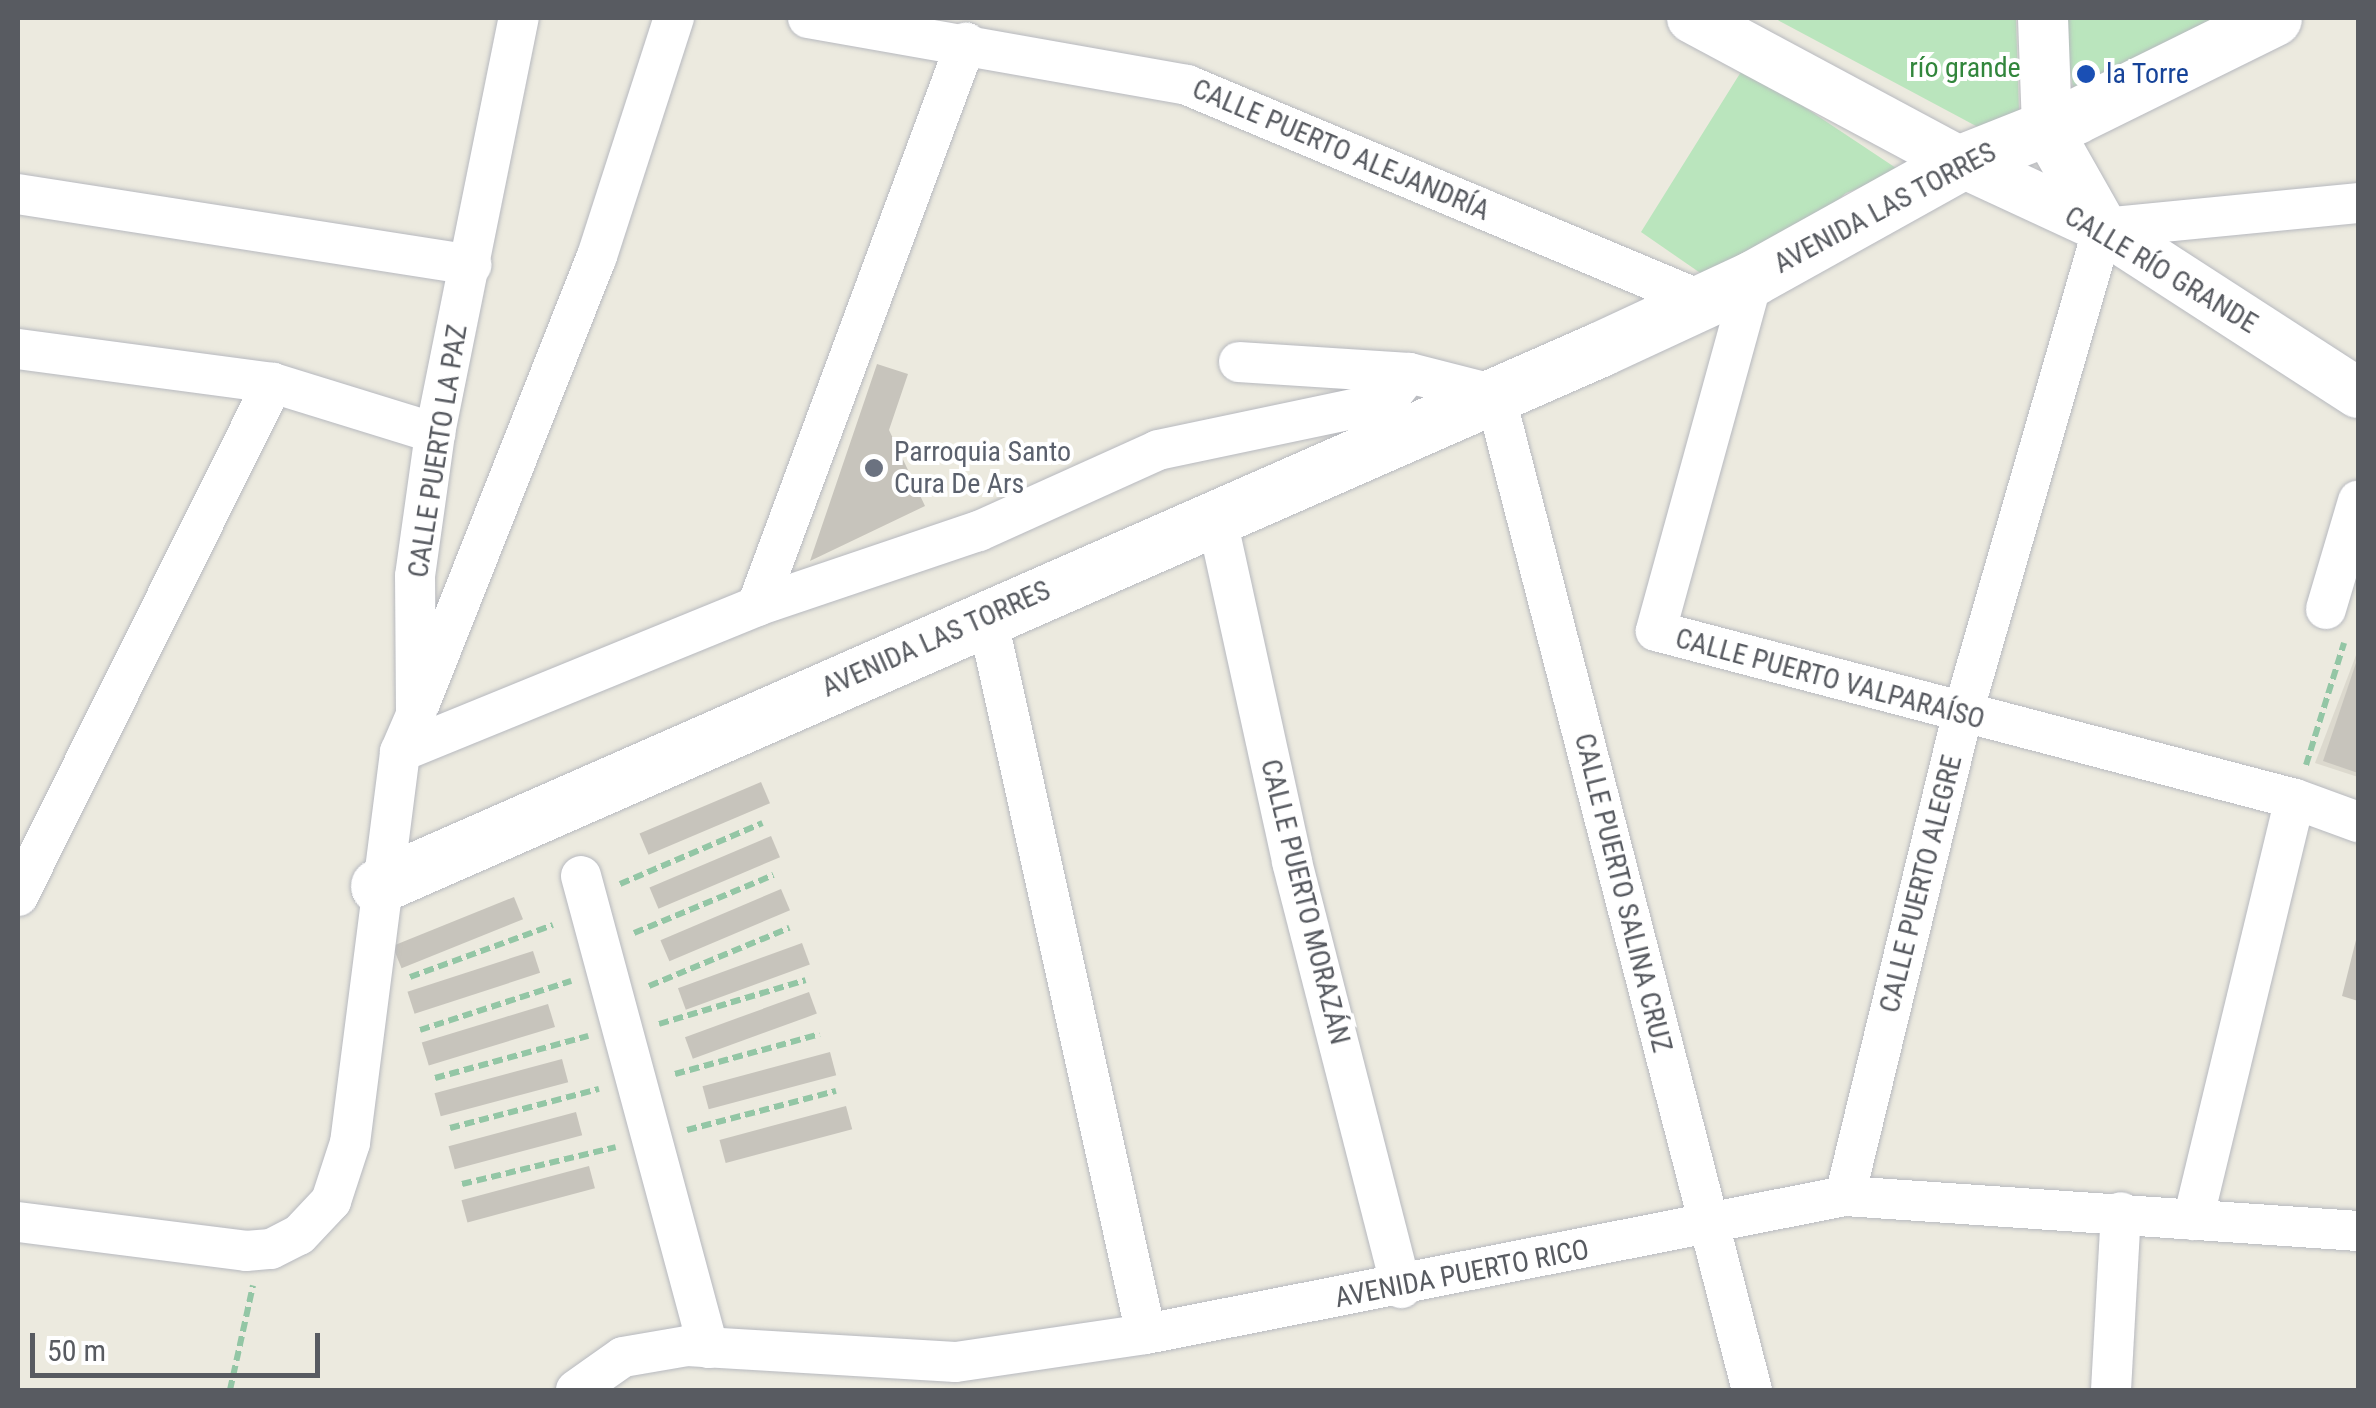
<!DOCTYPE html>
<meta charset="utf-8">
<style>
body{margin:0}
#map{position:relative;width:2376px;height:1408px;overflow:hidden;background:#eceadf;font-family:"Roboto Condensed",sans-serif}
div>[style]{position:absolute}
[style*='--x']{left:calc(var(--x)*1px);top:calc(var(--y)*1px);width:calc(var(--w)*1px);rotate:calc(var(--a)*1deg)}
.education>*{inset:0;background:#dcd9ce}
.green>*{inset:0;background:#bae5bd}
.building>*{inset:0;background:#c7c4bc;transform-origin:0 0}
.path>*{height:6px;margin-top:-3px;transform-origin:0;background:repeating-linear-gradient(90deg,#93c6a5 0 10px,transparent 0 15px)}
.roads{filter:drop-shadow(0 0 2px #b7b9bf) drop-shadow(0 0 2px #b7b9bf)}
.minor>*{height:40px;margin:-20px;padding:0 20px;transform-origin:20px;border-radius:20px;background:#fff}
.tertiary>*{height:50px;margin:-25px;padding:0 25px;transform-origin:25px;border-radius:25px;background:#fff}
.secondary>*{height:55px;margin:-27.5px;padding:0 27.5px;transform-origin:27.5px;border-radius:27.5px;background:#fff}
.dots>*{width:28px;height:28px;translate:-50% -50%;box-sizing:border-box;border:5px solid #fff;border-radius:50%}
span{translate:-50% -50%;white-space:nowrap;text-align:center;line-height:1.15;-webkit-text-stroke:8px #fff;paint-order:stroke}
.park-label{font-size:28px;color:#32863c}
.transit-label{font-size:28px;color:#164399}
.left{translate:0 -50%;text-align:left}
.street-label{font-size:28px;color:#585b61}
.worship-label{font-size:28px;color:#5b616d}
.frame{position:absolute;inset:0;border:20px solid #585b61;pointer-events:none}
.scale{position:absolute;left:30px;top:1333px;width:290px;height:45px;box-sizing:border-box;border:5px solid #585b61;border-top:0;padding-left:12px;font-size:30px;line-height:35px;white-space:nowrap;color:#585b61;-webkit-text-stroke:8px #fff;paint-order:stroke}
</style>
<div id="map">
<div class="education">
<i style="clip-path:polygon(2358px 650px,2358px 777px,2315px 763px)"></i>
</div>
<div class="green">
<i style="clip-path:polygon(1774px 18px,2016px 20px,2019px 111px,1991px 134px)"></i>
<i style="clip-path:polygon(2062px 18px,2246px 18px,2076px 107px)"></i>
<i style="clip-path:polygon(1744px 67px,1902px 172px,1846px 193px,1796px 236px,1709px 279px,1641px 232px)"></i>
</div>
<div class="building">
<i style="clip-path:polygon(877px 364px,908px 374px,889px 430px,925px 506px,810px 561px)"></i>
<i style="clip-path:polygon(2358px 657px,2358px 773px,2323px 761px)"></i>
<i style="left:761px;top:782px;width:23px;height:132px;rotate:67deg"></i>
<i style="left:771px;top:836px;width:23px;height:132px;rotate:67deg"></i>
<i style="left:781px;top:889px;width:23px;height:131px;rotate:67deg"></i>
<i style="left:514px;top:897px;width:24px;height:131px;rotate:68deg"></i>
<i style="clip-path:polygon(2357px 936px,2358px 937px,2358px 1001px,2342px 996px)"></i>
<i style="left:802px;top:943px;width:23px;height:132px;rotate:70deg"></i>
<i style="left:533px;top:951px;width:23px;height:132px;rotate:72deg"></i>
<i style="left:809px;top:992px;width:23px;height:132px;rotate:70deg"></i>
<i style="left:548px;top:1004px;width:24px;height:132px;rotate:73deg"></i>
<i style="left:830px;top:1052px;width:24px;height:132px;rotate:75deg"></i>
<i style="left:562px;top:1059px;width:24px;height:132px;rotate:75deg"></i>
<i style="left:846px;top:1106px;width:24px;height:131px;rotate:75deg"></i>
<i style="left:576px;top:1112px;width:24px;height:132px;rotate:75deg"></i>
<i style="left:589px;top:1166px;width:23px;height:132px;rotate:75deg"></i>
</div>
<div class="path">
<i style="--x:2306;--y:765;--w:128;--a:-72.7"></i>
<i style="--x:620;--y:884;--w:155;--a:-23.2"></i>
<i style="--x:634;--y:933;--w:151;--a:-22.6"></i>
<i style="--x:410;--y:977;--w:152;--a:-20"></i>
<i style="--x:649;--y:986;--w:152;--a:-22.5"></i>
<i style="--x:659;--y:1024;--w:153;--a:-16.7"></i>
<i style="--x:420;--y:1030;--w:159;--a:-18"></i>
<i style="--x:675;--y:1074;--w:150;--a:-15.4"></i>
<i style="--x:435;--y:1078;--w:159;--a:-15.4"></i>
<i style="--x:450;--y:1128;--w:154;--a:-14.7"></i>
<i style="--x:687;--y:1130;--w:154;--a:-14.7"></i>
<i style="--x:462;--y:1184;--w:158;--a:-13.5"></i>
<i style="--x:230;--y:1390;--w:107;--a:-77.6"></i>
</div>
<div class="roads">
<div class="minor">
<i style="--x:808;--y:18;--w:385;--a:10"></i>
<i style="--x:1187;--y:85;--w:558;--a:22.75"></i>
<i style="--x:18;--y:194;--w:459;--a:8.9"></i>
<i style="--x:1753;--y:278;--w:366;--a:105.4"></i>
<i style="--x:1656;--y:631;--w:661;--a:14.73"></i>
<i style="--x:2295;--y:799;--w:67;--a:20.1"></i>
<i style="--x:18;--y:349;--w:257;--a:7.6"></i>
<i style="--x:273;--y:383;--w:170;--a:17.2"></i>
<i style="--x:1239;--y:362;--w:170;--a:3.7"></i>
<i style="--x:1216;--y:515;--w:355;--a:77.6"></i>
<i style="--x:1292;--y:862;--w:440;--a:75.6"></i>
<i style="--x:757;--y:606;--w:601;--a:-69.63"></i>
<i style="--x:2326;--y:609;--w:113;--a:-73.5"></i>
<i style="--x:987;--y:617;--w:734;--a:77.5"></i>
<i style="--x:420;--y:703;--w:481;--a:-68.4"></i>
<i style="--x:597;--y:256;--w:250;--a:-72.1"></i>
<i style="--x:400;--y:752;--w:386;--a:-22.2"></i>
<i style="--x:757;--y:606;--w:234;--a:-18.7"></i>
<i style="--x:979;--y:531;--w:196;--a:-24.3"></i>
<i style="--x:1158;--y:450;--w:233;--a:-11.9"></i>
<i style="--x:1386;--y:402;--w:37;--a:-52"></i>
<i style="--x:1409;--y:373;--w:89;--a:14.3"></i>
<i style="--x:1495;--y:395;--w:1028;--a:75.52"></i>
<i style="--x:581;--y:876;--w:489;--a:74.9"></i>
<i style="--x:18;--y:896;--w:573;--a:-63.57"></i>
<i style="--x:1845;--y:1196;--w:494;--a:-76.3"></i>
<i style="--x:1962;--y:716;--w:508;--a:-73.88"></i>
<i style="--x:2103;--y:228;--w:256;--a:-5.6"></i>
<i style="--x:2193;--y:1220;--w:433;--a:-76.4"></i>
<i style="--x:18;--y:1222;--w:230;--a:7.2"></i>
<i style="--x:246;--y:1251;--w:25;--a:-5"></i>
<i style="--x:271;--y:1249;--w:31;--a:-27"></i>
<i style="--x:299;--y:1235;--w:47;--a:-46.7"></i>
<i style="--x:331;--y:1201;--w:61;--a:-71.9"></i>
<i style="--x:350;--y:1143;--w:394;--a:-82.7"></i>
<i style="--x:400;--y:752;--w:40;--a:-66.6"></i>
<i style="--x:416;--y:715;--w:139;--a:-90.4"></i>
<i style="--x:415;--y:576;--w:144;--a:-82"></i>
<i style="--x:435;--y:433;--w:423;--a:-78.6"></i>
<i style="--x:576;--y:1390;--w:57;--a:-35.1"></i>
<i style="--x:623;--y:1357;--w:65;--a:-9.8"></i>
<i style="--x:687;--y:1346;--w:269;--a:3.4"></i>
<i style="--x:956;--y:1362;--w:192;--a:-8.4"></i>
<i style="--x:1146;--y:1334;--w:712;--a:-11.17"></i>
<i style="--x:1845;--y:1196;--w:514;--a:3.9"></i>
<i style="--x:2111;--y:1390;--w:178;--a:-86.8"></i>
</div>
<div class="tertiary">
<i style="--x:1692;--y:18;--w:305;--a:28.2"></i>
<i style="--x:1961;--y:162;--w:157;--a:24.9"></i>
<i style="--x:2103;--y:228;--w:304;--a:32.9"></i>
<i style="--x:2043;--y:18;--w:111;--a:87.9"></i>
<i style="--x:2047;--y:129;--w:114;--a:60.5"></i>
</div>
<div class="secondary">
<i style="--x:378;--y:886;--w:1335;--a:-23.72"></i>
<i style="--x:1600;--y:349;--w:169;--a:-24.9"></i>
<i style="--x:1753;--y:278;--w:238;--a:-29.1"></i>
<i style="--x:1961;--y:162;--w:122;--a:-21.7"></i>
<i style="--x:2074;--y:117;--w:223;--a:-26.3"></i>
</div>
</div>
<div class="dots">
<i style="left:2086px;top:74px;background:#1a4fb4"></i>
<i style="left:874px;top:468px;background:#6b7280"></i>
</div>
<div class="park-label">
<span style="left:1965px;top:68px">río grande</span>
</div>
<div class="transit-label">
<span class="left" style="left:2106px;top:74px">la Torre</span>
</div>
<div class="street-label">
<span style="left:1341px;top:150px;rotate:23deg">CALLE PUERTO ALEJANDRÍA</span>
<span style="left:1885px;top:208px;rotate:-28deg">AVENIDA LAS TORRES</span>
<span style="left:2161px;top:270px;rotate:31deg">CALLE RÍO GRANDE</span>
<span style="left:438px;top:451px;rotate:-81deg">CALLE PUERTO LA PAZ</span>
<span style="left:936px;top:639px;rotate:-24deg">AVENIDA LAS TORRES</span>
<span style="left:1830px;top:679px;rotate:15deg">CALLE PUERTO VALPARAÍSO</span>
<span style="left:1921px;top:884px;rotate:-76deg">CALLE PUERTO ALEGRE</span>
<span style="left:1623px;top:893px;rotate:76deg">CALLE PUERTO SALINA CRUZ</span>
<span style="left:1305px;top:902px;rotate:76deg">CALLE PUERTO MORAZÁN</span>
<span style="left:1462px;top:1274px;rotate:-11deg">AVENIDA PUERTO RICO</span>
</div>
<div class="worship-label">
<span class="left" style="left:894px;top:468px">Parroquia Santo<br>Cura De Ars</span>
</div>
<div class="frame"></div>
<div class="scale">50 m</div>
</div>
